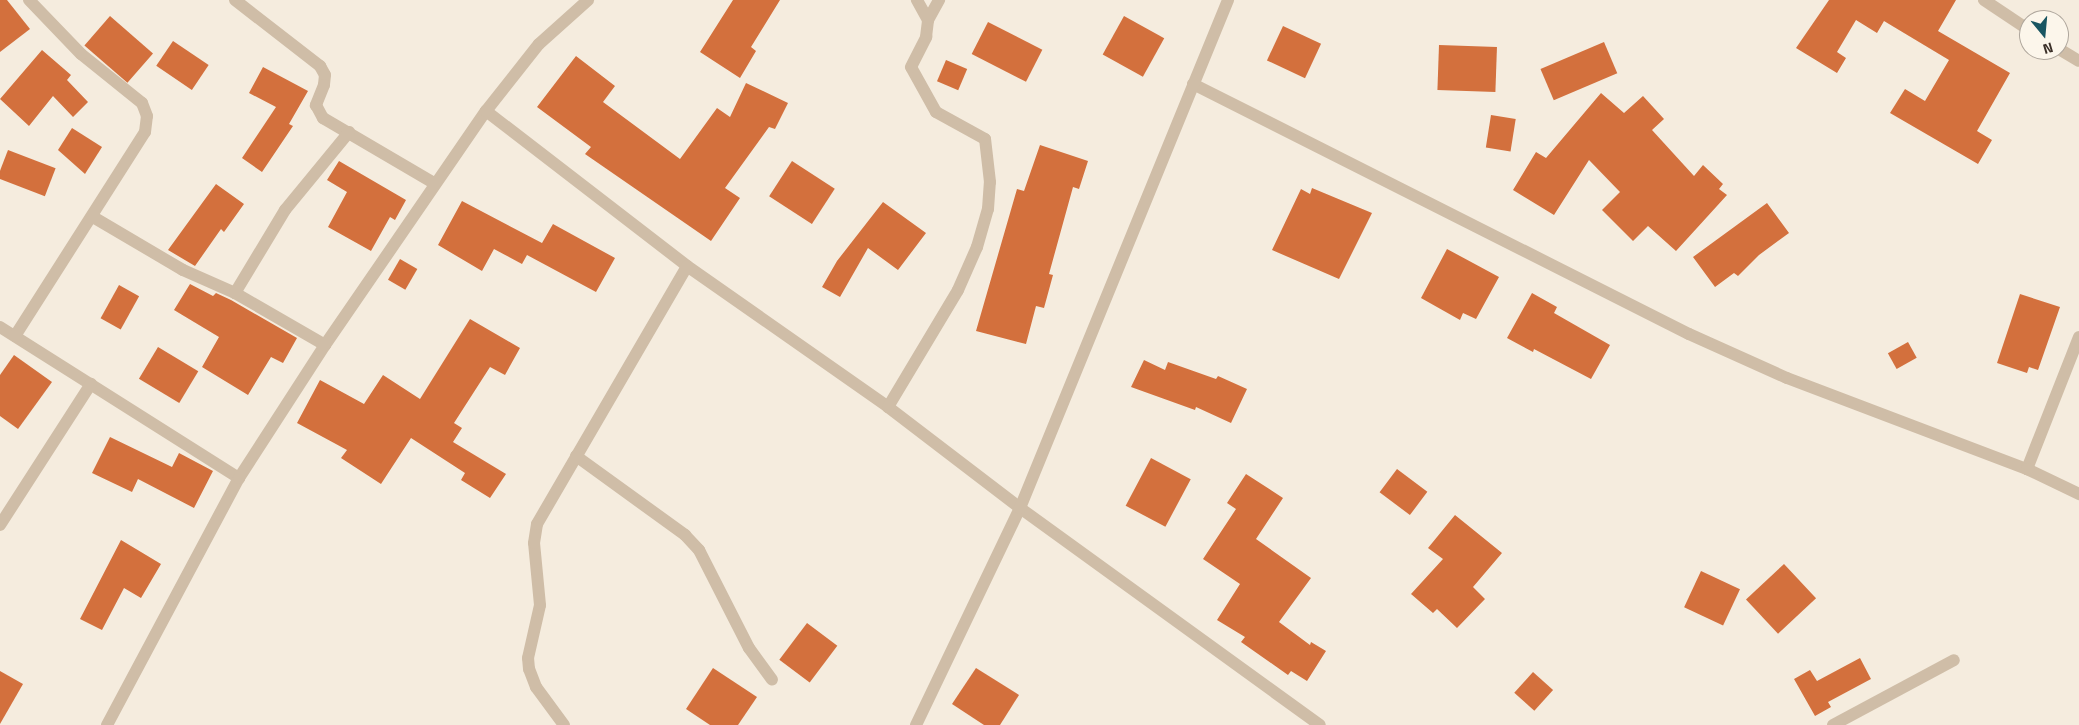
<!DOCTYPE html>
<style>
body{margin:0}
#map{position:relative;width:2079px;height:725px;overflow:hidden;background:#f5ecde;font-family:"Titillium Web",sans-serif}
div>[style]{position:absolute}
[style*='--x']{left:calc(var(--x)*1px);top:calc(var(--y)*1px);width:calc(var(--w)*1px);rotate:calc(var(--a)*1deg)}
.building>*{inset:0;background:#d3703d;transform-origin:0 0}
.minor>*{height:12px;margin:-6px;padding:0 6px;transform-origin:6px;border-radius:6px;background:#cfbda7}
.tertiary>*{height:12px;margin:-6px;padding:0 6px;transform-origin:6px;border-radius:6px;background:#cfbda7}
span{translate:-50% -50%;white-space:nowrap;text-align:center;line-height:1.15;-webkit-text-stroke:4px #fcf6eb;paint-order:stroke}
.north{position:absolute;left:2019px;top:10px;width:50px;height:50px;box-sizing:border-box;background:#fcf6eb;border:1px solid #afa79d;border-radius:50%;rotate:163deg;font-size:14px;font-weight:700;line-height:20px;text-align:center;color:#3b3029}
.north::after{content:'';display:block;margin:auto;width:18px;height:22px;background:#195662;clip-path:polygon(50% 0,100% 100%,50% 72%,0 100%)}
</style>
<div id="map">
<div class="building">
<i style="clip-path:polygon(0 0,7px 0,30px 29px,0 52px)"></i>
<i style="clip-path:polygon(733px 0,780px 0,751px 47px,756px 51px,740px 78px,700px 52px)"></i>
<i style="clip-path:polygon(1829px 0,1956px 0,1938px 31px,2010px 73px,1977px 131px,1992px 140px,1978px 164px,1890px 113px,1905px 89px,1925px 101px,1949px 60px,1884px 21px,1877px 33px,1856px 20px,1837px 52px,1846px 58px,1837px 73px,1796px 48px)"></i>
<i style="left:110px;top:16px;width:57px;height:39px;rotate:41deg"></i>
<i style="left:1124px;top:16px;width:46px;height:44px;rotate:29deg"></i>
<i style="left:988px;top:22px;width:61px;height:36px;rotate:27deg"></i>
<i style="left:1283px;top:26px;width:42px;height:38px;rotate:25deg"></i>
<i style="left:173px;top:41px;width:43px;height:30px;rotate:34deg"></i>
<i style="left:1604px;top:42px;width:34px;height:69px;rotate:67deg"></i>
<i style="left:1439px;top:45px;width:58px;height:45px;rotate:2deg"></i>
<i style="clip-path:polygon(42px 50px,71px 75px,67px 80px,88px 102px,73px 117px,53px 96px,29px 126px,0 99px)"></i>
<i style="clip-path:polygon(576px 56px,615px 86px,603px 102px,680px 159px,717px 108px,730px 117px,746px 83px,788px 103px,775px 129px,769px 127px,725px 188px,740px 198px,711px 241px,585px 154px,591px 147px,537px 107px)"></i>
<i style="left:946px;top:60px;width:23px;height:23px;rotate:23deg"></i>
<i style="clip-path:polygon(263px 67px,308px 91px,289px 124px,293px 126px,262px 172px,242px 158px,276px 107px,249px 93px)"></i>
<i style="clip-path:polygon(1601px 93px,1624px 113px,1643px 96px,1664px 119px,1652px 130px,1694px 176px,1703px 165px,1723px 184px,1719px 189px,1727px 195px,1676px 251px,1648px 226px,1633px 241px,1602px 210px,1620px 192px,1589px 160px,1554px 215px,1513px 190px,1536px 152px,1546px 158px)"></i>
<i style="left:1491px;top:115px;width:25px;height:33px;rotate:9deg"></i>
<i style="clip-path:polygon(72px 128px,102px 147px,85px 174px,58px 150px)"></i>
<i style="clip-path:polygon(1040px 145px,1088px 161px,1079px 189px,1073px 187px,1049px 274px,1053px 275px,1044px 308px,1036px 306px,1026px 344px,976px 331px,1017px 189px,1024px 191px)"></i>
<i style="left:8px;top:150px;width:51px;height:30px;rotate:21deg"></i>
<i style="clip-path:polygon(339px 161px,406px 200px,395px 220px,390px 217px,371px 251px,328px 227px,347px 192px,327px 180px)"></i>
<i style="left:792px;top:161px;width:51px;height:42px;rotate:33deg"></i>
<i style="clip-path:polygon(216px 184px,244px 204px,224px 232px,221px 229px,195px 266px,168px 250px)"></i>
<i style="clip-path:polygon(1312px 188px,1372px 213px,1339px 279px,1272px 250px,1301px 189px,1310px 194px)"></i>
<i style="clip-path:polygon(462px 201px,542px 243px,553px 224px,615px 258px,596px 292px,527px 255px,522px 264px,494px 249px,482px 271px,438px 245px)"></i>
<i style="clip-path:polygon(883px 202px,926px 233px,898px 270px,868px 248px,840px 297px,822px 287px,837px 261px)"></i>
<i style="clip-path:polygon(1767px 203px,1789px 233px,1759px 255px,1738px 276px,1734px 273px,1715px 287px,1693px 257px)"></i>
<i style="clip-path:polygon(1447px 249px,1499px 277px,1476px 319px,1463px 313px,1460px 320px,1421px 298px)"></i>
<i style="left:400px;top:259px;width:20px;height:24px;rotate:30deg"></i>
<i style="clip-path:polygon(190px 284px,213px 296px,216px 293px,231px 300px,297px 338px,283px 363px,271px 357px,248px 395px,202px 367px,219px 337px,174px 310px)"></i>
<i style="left:119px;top:285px;width:23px;height:38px;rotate:29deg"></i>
<i style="clip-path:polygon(1532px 293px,1557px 307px,1554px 313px,1610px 345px,1591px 379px,1534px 349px,1533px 352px,1507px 338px)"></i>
<i style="clip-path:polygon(2020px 294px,2060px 307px,2038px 370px,2029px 367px,2027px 373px,1997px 363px)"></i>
<i style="clip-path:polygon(470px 319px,520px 348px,505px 375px,490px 367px,454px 423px,462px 428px,453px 442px,506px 474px,490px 498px,461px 480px,465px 473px,411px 438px,381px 484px,341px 458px,347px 450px,297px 423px,320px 380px,364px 404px,383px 375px,420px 399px)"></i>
<i style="left:1908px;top:342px;width:18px;height:23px;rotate:61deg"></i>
<i style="left:158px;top:347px;width:47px;height:37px;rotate:31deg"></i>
<i style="clip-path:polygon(14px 355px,52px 382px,18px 429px,0 416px,0 375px)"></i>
<i style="clip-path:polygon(1144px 360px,1165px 370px,1168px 362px,1216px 379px,1218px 376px,1247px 389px,1231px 423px,1196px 407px,1195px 410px,1131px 387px)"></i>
<i style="clip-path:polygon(110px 437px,172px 467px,179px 453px,213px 471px,194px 508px,138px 479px,132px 492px,92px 473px)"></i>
<i style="left:1151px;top:458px;width:45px;height:54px;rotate:28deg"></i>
<i style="left:1397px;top:469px;width:38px;height:29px;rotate:37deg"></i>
<i style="clip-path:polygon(1246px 474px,1283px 498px,1256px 539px,1311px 578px,1279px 622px,1310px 645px,1311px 642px,1326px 651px,1307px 681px,1291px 671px,1288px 675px,1241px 642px,1245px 637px,1217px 620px,1240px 584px,1203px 559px,1236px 509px,1227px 503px)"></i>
<i style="clip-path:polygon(1455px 515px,1502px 553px,1473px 587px,1485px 599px,1457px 628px,1437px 609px,1433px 613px,1411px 594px,1443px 559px,1428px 548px)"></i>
<i style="clip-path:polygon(121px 540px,161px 564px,141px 598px,124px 588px,102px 630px,80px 619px)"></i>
<i style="left:1784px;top:564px;width:47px;height:52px;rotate:47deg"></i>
<i style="left:1701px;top:571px;width:43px;height:40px;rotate:25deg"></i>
<i style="left:807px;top:623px;width:38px;height:46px;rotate:37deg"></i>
<i style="clip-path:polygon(1860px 658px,1871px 679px,1828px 702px,1831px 707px,1815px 716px,1794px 679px,1810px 670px,1817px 681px)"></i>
<i style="clip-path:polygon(713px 668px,757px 697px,738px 725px,710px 725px,686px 709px)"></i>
<i style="clip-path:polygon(976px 668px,1019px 695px,1000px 725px,984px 725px,952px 704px)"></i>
<i style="clip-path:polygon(0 671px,23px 684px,0 724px)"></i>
<i style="left:1533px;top:672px;width:27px;height:28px;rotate:42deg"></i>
</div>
<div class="minor">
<i style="--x:235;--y:0;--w:108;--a:37.8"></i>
<i style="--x:320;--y:66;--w:10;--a:61"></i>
<i style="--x:325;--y:75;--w:10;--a:96"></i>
<i style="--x:324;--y:85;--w:22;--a:112"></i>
<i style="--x:316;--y:105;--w:15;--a:62"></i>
<i style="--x:323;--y:118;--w:129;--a:30.4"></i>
<i style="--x:1984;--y:0;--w:54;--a:33.7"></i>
<i style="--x:928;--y:20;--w:23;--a:-61"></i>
<i style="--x:2059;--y:49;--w:23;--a:31"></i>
<i style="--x:1193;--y:84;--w:555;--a:26.75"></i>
<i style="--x:1689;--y:334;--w:107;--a:24.2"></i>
<i style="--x:1787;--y:378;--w:257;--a:20.8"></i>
<i style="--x:486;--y:111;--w:254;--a:37.6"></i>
<i style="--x:687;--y:266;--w:246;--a:35"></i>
<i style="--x:888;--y:407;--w:166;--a:37.4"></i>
<i style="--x:1020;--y:508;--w:370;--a:35.9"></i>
<i style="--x:93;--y:217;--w:104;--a:30.5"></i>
<i style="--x:183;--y:270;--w:57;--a:23.9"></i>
<i style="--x:235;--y:293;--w:104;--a:30"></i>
<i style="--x:235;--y:293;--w:97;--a:-58.9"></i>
<i style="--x:285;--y:210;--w:101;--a:-50.6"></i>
<i style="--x:0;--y:327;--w:283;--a:32.3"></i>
<i style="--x:15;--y:336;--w:242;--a:-57.5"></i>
<i style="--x:145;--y:132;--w:16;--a:-83"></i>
<i style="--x:147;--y:116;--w:14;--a:-111"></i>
<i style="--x:142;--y:103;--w:78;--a:-141.2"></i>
<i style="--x:81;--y:54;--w:75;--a:-133.9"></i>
<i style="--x:2079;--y:337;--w:142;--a:111.5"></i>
<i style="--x:2027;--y:469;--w:58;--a:25.7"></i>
<i style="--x:888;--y:407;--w:136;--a:-59.1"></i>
<i style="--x:958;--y:290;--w:47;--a:-66.2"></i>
<i style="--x:977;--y:247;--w:40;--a:-74"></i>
<i style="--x:988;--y:209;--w:27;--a:-86"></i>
<i style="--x:990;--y:182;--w:43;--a:-96.6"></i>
<i style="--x:985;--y:139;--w:56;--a:-151.1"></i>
<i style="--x:936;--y:112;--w:51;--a:-119.1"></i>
<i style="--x:911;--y:67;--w:34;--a:-63"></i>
<i style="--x:926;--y:37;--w:17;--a:-83"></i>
<i style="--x:928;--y:20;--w:23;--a:-119"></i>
<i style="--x:576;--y:456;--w:135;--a:35.9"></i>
<i style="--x:685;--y:535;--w:21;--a:47"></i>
<i style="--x:699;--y:550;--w:110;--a:63"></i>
<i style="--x:749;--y:648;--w:39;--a:54"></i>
<i style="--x:0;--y:525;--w:168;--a:-57.2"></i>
<i style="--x:564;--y:725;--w:47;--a:-126.4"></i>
<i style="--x:536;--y:687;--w:19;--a:-111"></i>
<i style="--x:529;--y:669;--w:11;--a:-95"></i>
<i style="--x:528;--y:658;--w:54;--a:-77.2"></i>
<i style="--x:540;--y:605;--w:62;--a:-95.5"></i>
<i style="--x:534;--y:543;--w:19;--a:-81"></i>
<i style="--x:537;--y:524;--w:298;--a:-59.8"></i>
<i style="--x:916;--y:725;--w:241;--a:-64.4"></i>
<i style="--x:1020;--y:508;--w:549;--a:-67.73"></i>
<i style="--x:1833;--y:725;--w:137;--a:-28.2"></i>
</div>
<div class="tertiary">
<i style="--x:107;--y:725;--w:280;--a:-61.9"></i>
<i style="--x:239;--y:478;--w:158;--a:-57.1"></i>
<i style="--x:325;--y:345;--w:284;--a:-55.5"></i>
<i style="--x:486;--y:111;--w:85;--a:-51.7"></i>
<i style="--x:539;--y:44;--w:66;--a:-41.9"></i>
</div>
<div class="north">N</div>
</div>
